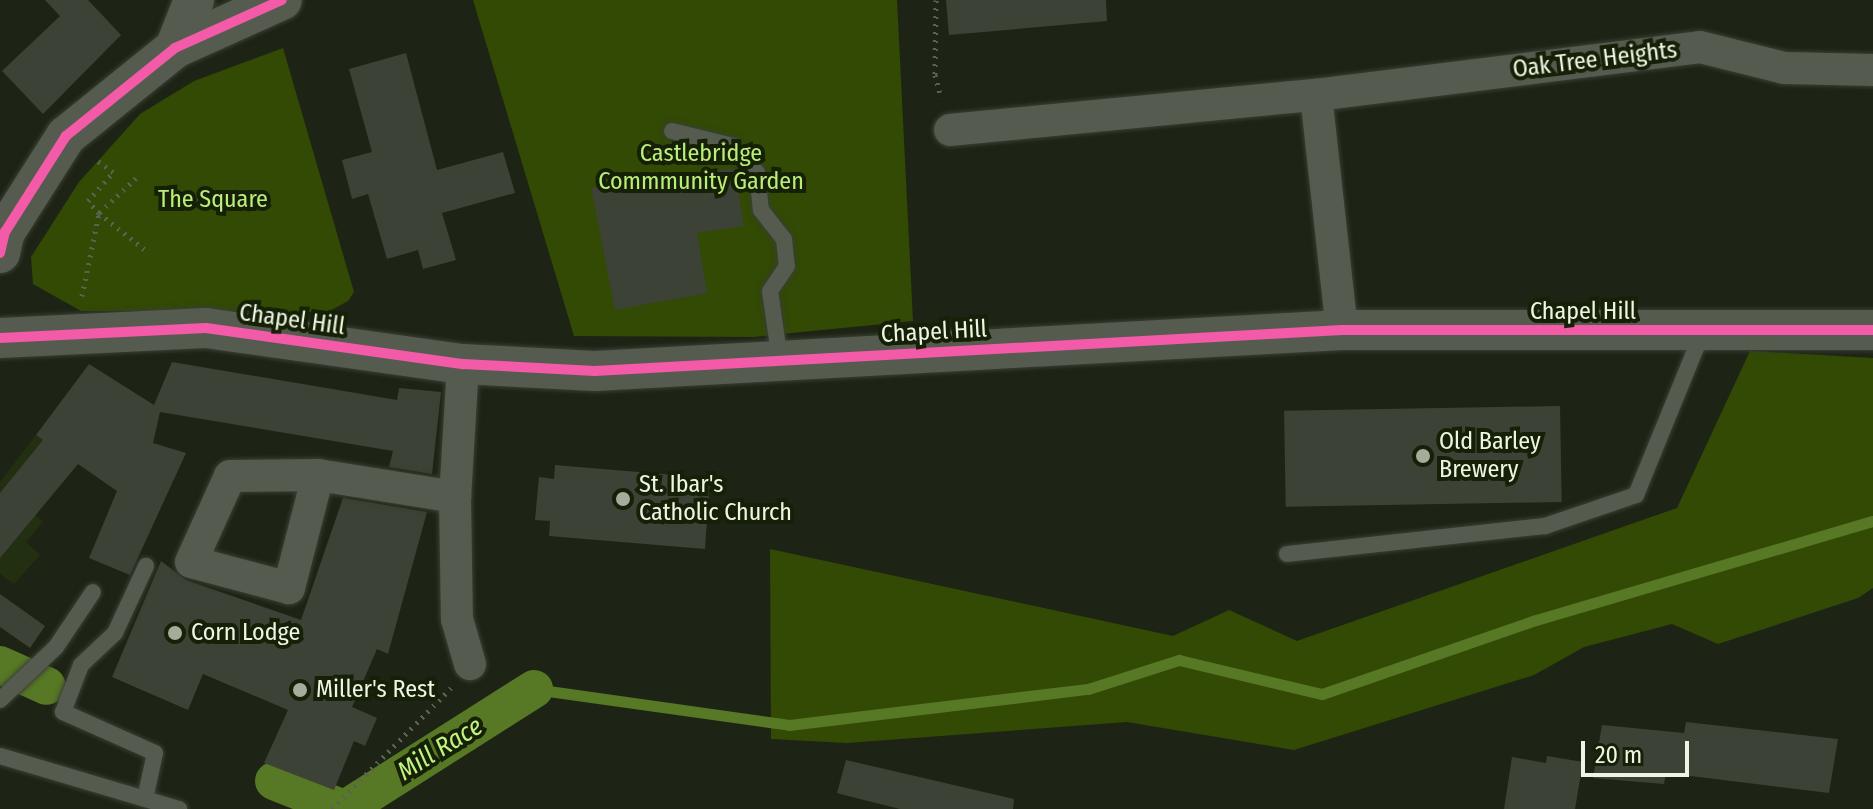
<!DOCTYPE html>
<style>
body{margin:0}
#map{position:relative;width:1873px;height:809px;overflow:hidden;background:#1e2415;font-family:"Fira Sans Condensed",sans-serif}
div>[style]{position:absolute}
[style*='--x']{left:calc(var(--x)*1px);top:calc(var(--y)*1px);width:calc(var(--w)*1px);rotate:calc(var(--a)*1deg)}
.built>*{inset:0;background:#222f10}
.green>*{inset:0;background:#324a04}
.stream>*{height:11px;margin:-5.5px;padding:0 5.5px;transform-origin:5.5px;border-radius:5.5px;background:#577824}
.canal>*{height:38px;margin:-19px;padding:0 19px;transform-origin:19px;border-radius:19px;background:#577824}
.building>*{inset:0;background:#3c4235;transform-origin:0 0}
.path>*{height:5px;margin-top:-2.5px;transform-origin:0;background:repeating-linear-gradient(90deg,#5c6156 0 2px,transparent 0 8px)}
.roads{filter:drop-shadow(0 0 2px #393f34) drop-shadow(0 0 2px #393f34)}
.service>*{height:16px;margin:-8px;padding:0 8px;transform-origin:8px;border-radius:8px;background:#565b50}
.minor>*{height:32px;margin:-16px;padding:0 16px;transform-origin:16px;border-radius:16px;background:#565b50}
.tertiary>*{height:40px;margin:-20px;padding:0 20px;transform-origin:20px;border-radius:20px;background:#565b50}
.cycleway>*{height:10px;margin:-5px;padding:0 5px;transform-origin:5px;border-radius:5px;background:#f35aa7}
.dots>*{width:22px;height:22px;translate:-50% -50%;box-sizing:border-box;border:4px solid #152006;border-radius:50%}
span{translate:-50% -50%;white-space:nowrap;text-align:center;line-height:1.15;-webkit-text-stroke:8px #152006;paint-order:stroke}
.street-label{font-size:24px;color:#edf6e5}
.park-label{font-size:24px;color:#bbed7a}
.poi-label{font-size:24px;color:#edf6e5}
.left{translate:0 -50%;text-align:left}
.water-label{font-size:26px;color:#c1f380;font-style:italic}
.scale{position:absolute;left:1581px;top:741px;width:108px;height:36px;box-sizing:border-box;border:4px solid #edf6e5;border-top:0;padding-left:10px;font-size:24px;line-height:28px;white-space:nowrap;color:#edf6e5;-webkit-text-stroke:6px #152006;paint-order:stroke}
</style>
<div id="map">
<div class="built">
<i style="clip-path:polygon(36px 435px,70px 458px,30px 510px,43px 522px,26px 542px,40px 555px,14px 584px,0 574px,0 482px)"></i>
</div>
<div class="green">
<i style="clip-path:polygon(473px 0,897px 0,913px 321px,753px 337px,574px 336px)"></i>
<i style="clip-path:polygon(283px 48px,354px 292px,348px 301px,328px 312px,81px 311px,33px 284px,31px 257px,79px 182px,140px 114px,194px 81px)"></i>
<i style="clip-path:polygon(1750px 351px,1873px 358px,1873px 588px,1858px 598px,1718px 644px,1672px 624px,1584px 647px,1534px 675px,1294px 750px,1127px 722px,847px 743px,771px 739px,770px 549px,1173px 636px,1229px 610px,1297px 641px,1677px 508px)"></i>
</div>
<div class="stream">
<i style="--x:534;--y:689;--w:258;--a:8"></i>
<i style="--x:789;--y:725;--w:301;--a:-6.9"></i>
<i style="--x:1088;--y:689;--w:96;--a:-17.7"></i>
<i style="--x:1179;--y:660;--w:147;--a:13.4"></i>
<i style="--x:1322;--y:694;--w:226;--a:-19.1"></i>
<i style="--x:1536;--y:620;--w:351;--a:-16.4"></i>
</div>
<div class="canal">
<i style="--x:0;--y:665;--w:51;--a:24.1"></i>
<i style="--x:274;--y:781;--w:75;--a:21.8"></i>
<i style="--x:345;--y:809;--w:224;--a:-32.4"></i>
</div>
<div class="building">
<i style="clip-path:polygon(45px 0,88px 0,121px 35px,43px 114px,2px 71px,60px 16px)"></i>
<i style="clip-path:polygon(946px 0,1106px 0,1107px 21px,949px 35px)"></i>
<i style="clip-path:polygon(406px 53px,437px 170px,503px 152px,515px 193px,442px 213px,456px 260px,423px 269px,418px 250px,387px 259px,368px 194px,352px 199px,342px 160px,372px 152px,349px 69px)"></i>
<i style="clip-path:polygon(734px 168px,744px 226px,697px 233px,707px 293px,615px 310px,591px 188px)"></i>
<i style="clip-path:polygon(172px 362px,397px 400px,399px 388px,441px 392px,432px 474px,389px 467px,393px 451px,160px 412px,153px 443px,186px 453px,130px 575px,89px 558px,117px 491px,78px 464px,0 558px,0 493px,43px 440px,36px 435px,89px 364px,154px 405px)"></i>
<i style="left:1560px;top:406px;width:96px;height:276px;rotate:89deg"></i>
<i style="clip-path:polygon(555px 465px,710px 478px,705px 549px,549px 536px,550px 521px,535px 520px,539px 477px,554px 479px)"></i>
<i style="clip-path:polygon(343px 498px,427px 512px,388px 654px,377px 649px,352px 707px,377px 718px,365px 746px,354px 741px,334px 790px,264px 763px,288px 710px,203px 674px,188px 710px,112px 677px,161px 561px,186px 580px,301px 620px)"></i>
<i style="clip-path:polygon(0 594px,45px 626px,30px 648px,0 627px)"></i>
<i style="clip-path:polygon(1686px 722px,1838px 739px,1829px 793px,1666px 773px,1664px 784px,1593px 778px,1602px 725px,1684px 733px)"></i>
<i style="clip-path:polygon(1547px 756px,1583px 762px,1575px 809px,1504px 809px,1512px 757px,1546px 763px)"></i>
<i style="clip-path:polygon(846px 760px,1014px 799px,1013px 809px,900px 809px,844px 795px,837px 793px)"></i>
</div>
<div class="path">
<i style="--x:936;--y:0;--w:75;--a:90.8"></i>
<i style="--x:935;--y:75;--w:24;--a:75"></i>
<i style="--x:136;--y:178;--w:51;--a:136.6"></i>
<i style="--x:99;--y:213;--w:58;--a:38.7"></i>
<i style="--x:82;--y:296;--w:85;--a:-78.4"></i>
<i style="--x:99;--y:213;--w:16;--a:-133"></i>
<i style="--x:88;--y:201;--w:38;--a:-49"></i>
<i style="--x:113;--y:172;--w:22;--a:-144"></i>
<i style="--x:332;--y:809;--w:170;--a:-45.5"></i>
</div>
<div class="roads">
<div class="service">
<i style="--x:672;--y:131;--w:63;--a:13.8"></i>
<i style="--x:733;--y:146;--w:36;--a:48"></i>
<i style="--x:757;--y:173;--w:37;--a:84"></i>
<i style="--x:761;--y:210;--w:37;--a:52"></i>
<i style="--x:784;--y:239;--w:27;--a:84"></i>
<i style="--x:787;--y:266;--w:30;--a:124"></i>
<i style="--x:770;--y:291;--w:70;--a:81.8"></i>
<i style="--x:1287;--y:554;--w:260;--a:-6.2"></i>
<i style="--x:1545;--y:526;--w:96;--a:-18.8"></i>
<i style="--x:1636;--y:495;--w:175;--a:-67.8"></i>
<i style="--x:0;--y:700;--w:77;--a:-43.4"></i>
<i style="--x:56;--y:647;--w:66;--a:-56.1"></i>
<i style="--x:0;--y:756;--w:187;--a:16.5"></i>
<i style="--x:145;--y:799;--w:47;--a:-77.7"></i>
<i style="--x:155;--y:753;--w:101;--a:-156"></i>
<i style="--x:63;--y:712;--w:50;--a:-69"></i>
<i style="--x:81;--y:665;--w:47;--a:-43.3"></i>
<i style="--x:115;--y:633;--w:74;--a:-65.2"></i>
</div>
<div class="minor">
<i style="--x:1316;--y:95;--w:236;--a:83.7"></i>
<i style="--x:950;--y:130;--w:368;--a:-5.5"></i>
<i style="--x:1316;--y:95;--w:387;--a:-7.1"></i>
<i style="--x:1700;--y:47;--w:87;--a:14"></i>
<i style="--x:1784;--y:68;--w:89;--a:1.3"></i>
<i style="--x:463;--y:364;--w:133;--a:93.4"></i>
<i style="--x:455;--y:497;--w:122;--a:89.1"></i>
<i style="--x:457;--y:619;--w:47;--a:73.9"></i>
<i style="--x:318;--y:475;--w:117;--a:104.4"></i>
<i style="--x:289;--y:588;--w:101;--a:-165.1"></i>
<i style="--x:191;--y:562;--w:94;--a:-65.6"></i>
<i style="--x:230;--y:476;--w:88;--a:-0.7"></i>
<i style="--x:318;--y:475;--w:139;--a:9.1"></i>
</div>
<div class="tertiary">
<i style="--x:175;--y:48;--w:117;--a:-24.2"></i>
<i style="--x:0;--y:253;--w:22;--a:-77"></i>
<i style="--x:5;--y:232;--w:114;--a:-57.6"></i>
<i style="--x:66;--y:136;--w:140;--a:-38.9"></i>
<i style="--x:175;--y:48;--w:52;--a:-68.4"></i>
<i style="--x:0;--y:338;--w:206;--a:-2.8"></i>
<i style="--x:206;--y:328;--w:260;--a:8"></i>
<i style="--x:463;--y:364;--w:132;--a:3"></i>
<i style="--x:595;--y:371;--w:748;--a:-3.14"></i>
<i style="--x:1342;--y:330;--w:531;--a:0"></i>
</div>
</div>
<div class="cycleway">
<i style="--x:0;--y:253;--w:22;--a:-77"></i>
<i style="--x:5;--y:232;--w:114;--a:-57.6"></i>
<i style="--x:66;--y:136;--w:140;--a:-38.9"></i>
<i style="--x:175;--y:48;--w:117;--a:-24.2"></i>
<i style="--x:0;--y:338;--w:206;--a:-2.8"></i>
<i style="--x:206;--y:328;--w:260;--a:8"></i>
<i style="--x:463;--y:364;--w:132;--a:3"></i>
<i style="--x:595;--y:371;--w:748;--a:-3.14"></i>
<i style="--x:1342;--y:330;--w:531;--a:0"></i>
</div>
<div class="dots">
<i style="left:1423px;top:456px;background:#a5ac9c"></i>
<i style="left:623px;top:499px;background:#a5ac9c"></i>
<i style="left:175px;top:633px;background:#a5ac9c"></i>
<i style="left:300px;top:690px;background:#a5ac9c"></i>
</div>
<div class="street-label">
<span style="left:1595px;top:60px;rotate:-7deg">Oak Tree Heights</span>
<span style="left:1583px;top:312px">Chapel Hill</span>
<span style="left:292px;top:320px;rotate:8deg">Chapel Hill</span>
<span style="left:934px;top:332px;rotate:-3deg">Chapel Hill</span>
</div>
<div class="park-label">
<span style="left:701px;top:168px">Castlebridge<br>Commmunity Garden</span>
<span style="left:213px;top:200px">The Square</span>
</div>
<div class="poi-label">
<span class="left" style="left:1439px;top:456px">Old Barley<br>Brewery</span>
<span class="left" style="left:639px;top:499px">St. Ibar's<br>Catholic Church</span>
<span class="left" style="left:191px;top:633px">Corn Lodge</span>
<span class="left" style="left:316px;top:690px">Miller's Rest</span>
</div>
<div class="water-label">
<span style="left:440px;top:749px;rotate:-32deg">Mill Race</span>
</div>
<div class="scale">20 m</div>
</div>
